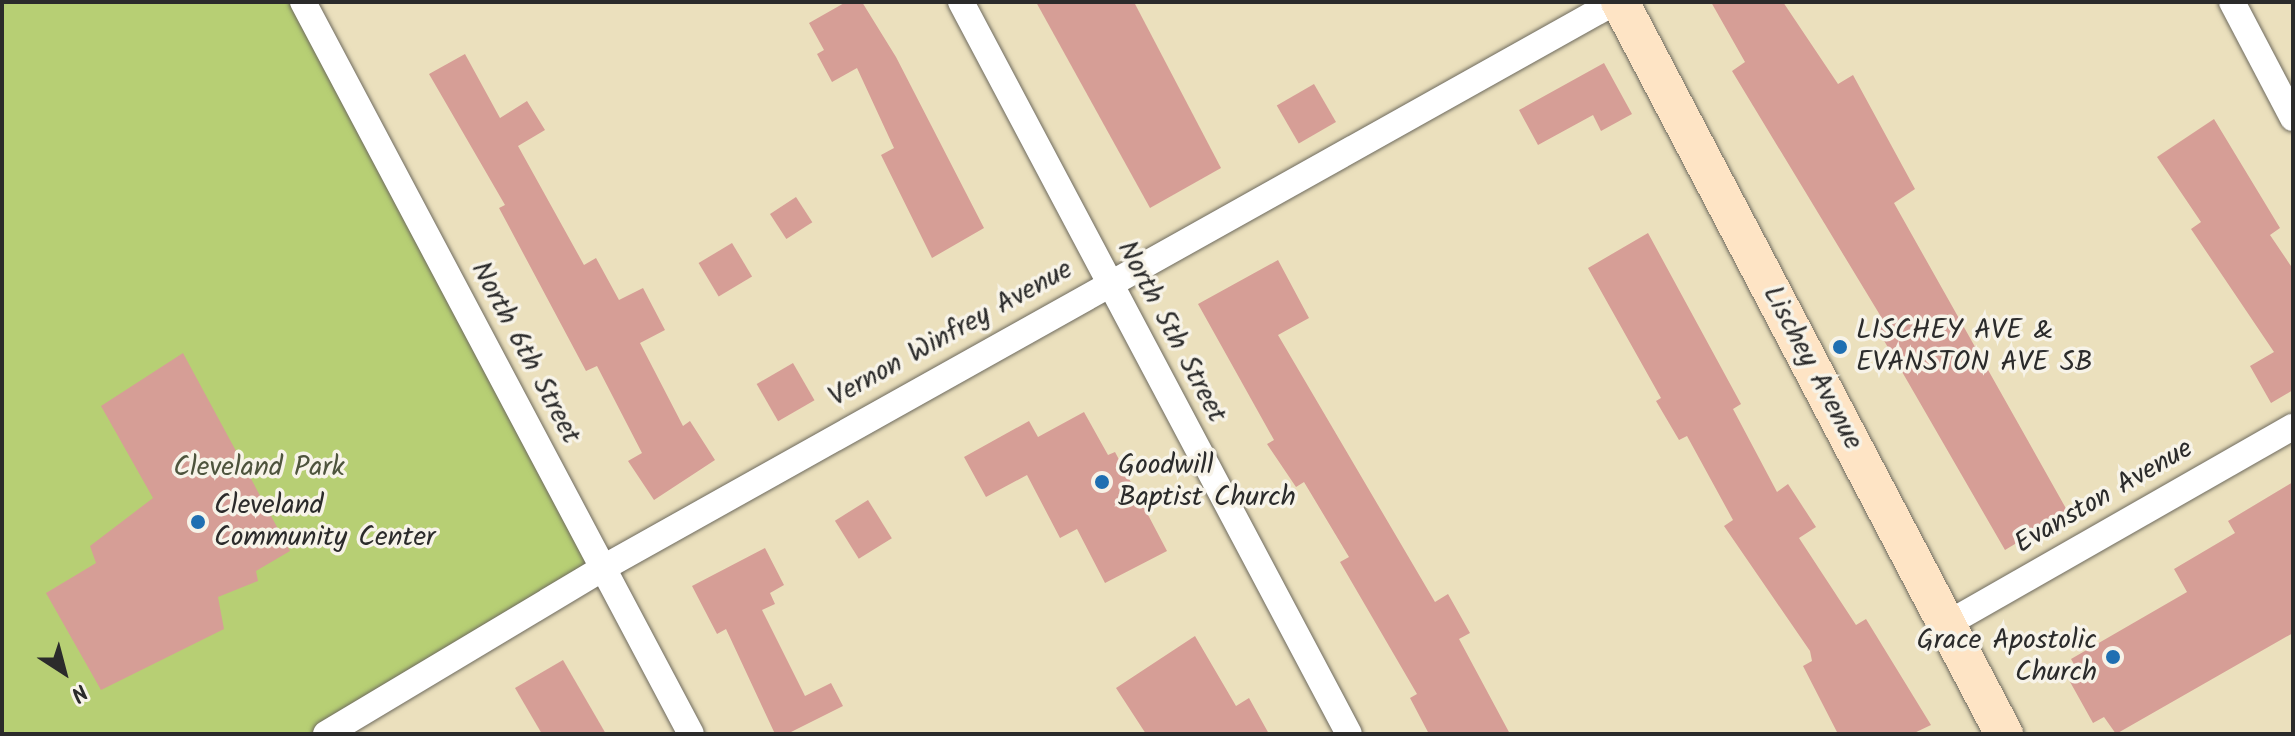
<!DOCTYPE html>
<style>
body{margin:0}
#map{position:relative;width:2295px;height:736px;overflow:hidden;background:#ebe0bd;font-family:Kalam,sans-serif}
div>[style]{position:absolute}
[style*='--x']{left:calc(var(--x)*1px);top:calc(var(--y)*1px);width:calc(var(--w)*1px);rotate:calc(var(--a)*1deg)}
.green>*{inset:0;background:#b7cf74}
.building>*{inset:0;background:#d69e96;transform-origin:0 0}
.roads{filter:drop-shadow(0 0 2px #6e6a5e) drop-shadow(0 0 2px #6e6a5e)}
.street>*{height:26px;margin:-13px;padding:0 13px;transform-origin:13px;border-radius:13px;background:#fff}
.secondary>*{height:38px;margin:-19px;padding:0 19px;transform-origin:19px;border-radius:19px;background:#fee4c5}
.dots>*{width:22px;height:22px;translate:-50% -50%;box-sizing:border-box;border:4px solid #f7f3e8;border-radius:50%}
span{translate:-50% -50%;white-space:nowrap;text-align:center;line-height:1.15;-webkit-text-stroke:7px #f7f3e8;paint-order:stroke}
.poi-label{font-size:28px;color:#2b2b2b}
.left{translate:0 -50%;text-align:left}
.right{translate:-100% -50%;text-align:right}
.street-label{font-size:28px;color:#2b2b2b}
.park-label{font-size:28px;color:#4e543d}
.frame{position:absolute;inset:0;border:4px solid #2b2b2b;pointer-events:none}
.north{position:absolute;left:24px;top:632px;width:80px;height:80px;-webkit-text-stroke:6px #f7f3e8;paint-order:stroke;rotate:144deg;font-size:22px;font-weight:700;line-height:32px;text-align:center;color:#2b2b2b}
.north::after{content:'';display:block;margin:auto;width:28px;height:36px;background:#2b2b2b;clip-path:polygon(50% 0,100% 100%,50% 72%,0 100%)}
</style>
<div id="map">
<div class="green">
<i style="clip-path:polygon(2px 2px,303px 2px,603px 568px,320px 734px,2px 734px)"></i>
</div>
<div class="building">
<i style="clip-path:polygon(846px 2px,862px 2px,896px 57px,984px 228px,932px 258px,881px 155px,894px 148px,857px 68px,832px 82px,817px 54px,824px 50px,809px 23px)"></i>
<i style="clip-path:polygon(1036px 2px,1134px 2px,1221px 168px,1150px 208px)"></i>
<i style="clip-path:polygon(1711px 2px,1783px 2px,1838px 84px,1853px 75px,1915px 189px,1894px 203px,2068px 512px,2005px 550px,1875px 325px,1883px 320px,1732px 71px,1745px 62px)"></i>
<i style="clip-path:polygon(465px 54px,500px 118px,527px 101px,545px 130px,518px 146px,584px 265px,596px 258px,619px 300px,643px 288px,665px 330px,640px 343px,683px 426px,690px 421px,715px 460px,654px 500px,628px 461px,642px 453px,597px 366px,586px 371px,499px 208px,505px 205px,429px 74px)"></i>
<i style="clip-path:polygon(1604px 63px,1632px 114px,1601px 131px,1593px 115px,1538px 145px,1519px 110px)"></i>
<i style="left:1314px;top:84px;width:44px;height:43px;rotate:60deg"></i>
<i style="clip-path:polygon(2214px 119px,2280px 228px,2270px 235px,2293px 269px,2293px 390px,2271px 403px,2250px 366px,2274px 352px,2191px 229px,2201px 222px,2157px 157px)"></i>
<i style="left:796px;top:197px;width:30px;height:31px;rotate:57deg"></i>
<i style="clip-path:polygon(1648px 233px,1741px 404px,1733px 409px,1777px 492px,1788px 484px,1816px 527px,1799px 538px,1856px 625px,1866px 619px,1931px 725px,1912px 734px,1838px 734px,1803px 666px,1812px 661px,1810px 651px,1724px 526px,1733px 520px,1687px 436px,1679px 440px,1656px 401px,1661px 398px,1588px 268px)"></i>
<i style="left:732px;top:243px;width:39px;height:39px;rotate:59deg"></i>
<i style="clip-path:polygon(1278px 260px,1309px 318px,1278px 335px,1435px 602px,1448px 594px,1470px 633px,1459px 639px,1510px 734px,1429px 734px,1410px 698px,1417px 694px,1340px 562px,1349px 557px,1304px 482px,1296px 487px,1267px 444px,1274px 440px,1198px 304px)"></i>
<i style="clip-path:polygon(183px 353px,290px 551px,256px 571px,258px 581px,218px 597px,224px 629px,101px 690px,46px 593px,96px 563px,90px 546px,153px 498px,101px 406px)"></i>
<i style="left:793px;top:363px;width:43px;height:42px;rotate:60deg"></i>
<i style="clip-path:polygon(1084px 412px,1108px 455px,1115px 452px,1167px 551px,1105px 583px,1077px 529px,1060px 538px,1027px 475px,986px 497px,964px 457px,1029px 421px,1038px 437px)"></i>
<i style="clip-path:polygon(2293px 482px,2293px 633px,2116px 734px,2104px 717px,2093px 723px,2069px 680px,2079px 673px,2071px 659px,2187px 592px,2174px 569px,2235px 533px,2228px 521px)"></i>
<i style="left:868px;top:500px;width:45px;height:39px;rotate:58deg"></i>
<i style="clip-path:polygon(765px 548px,784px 585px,770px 593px,775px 604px,762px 610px,805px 696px,831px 683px,843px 706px,787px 734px,775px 734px,726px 629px,717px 634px,692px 586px)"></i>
<i style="clip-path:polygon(1195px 636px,1236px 706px,1249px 698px,1269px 734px,1146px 734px,1116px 688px)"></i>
<i style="clip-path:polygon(563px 660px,606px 734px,542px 734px,515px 688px)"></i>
</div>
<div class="roads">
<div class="street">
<i style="--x:303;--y:2;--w:828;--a:62.07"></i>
<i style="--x:961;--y:2;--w:828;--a:62.07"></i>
<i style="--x:2232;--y:2;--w:131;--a:62.3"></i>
<i style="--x:1947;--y:624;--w:398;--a:-29.7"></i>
<i style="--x:326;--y:734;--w:323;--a:-30.9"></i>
<i style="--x:603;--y:568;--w:1160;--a:-29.22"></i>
</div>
<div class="secondary">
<i style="--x:1620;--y:2;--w:827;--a:62.32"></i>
</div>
</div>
<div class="dots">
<i style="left:1840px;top:347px;background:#1f6fb2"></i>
<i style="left:1102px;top:482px;background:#1f6fb2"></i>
<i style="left:198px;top:522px;background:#1f6fb2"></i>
<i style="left:2113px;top:657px;background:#1f6fb2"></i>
</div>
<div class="poi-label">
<span class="left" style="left:1856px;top:347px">LISCHEY AVE &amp;<br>EVANSTON AVE SB</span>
<span class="left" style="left:1118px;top:482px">Goodwill<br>Baptist Church</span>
<span class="left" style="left:214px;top:522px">Cleveland<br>Community Center</span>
<span class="right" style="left:2097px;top:657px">Grace Apostolic<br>Church</span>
</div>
<div class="street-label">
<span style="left:1171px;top:332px;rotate:62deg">North 5th Street</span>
<span style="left:951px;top:334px;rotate:-29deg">Vernon Winfrey Avenue</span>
<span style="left:525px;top:353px;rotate:62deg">North 6th Street</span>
<span style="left:1812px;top:368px;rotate:62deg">Lischey Avenue</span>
<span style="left:2104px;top:497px;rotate:-30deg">Evanston Avenue</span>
</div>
<div class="park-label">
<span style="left:259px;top:468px">Cleveland Park</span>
</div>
<div class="frame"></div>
<div class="north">N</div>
</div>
